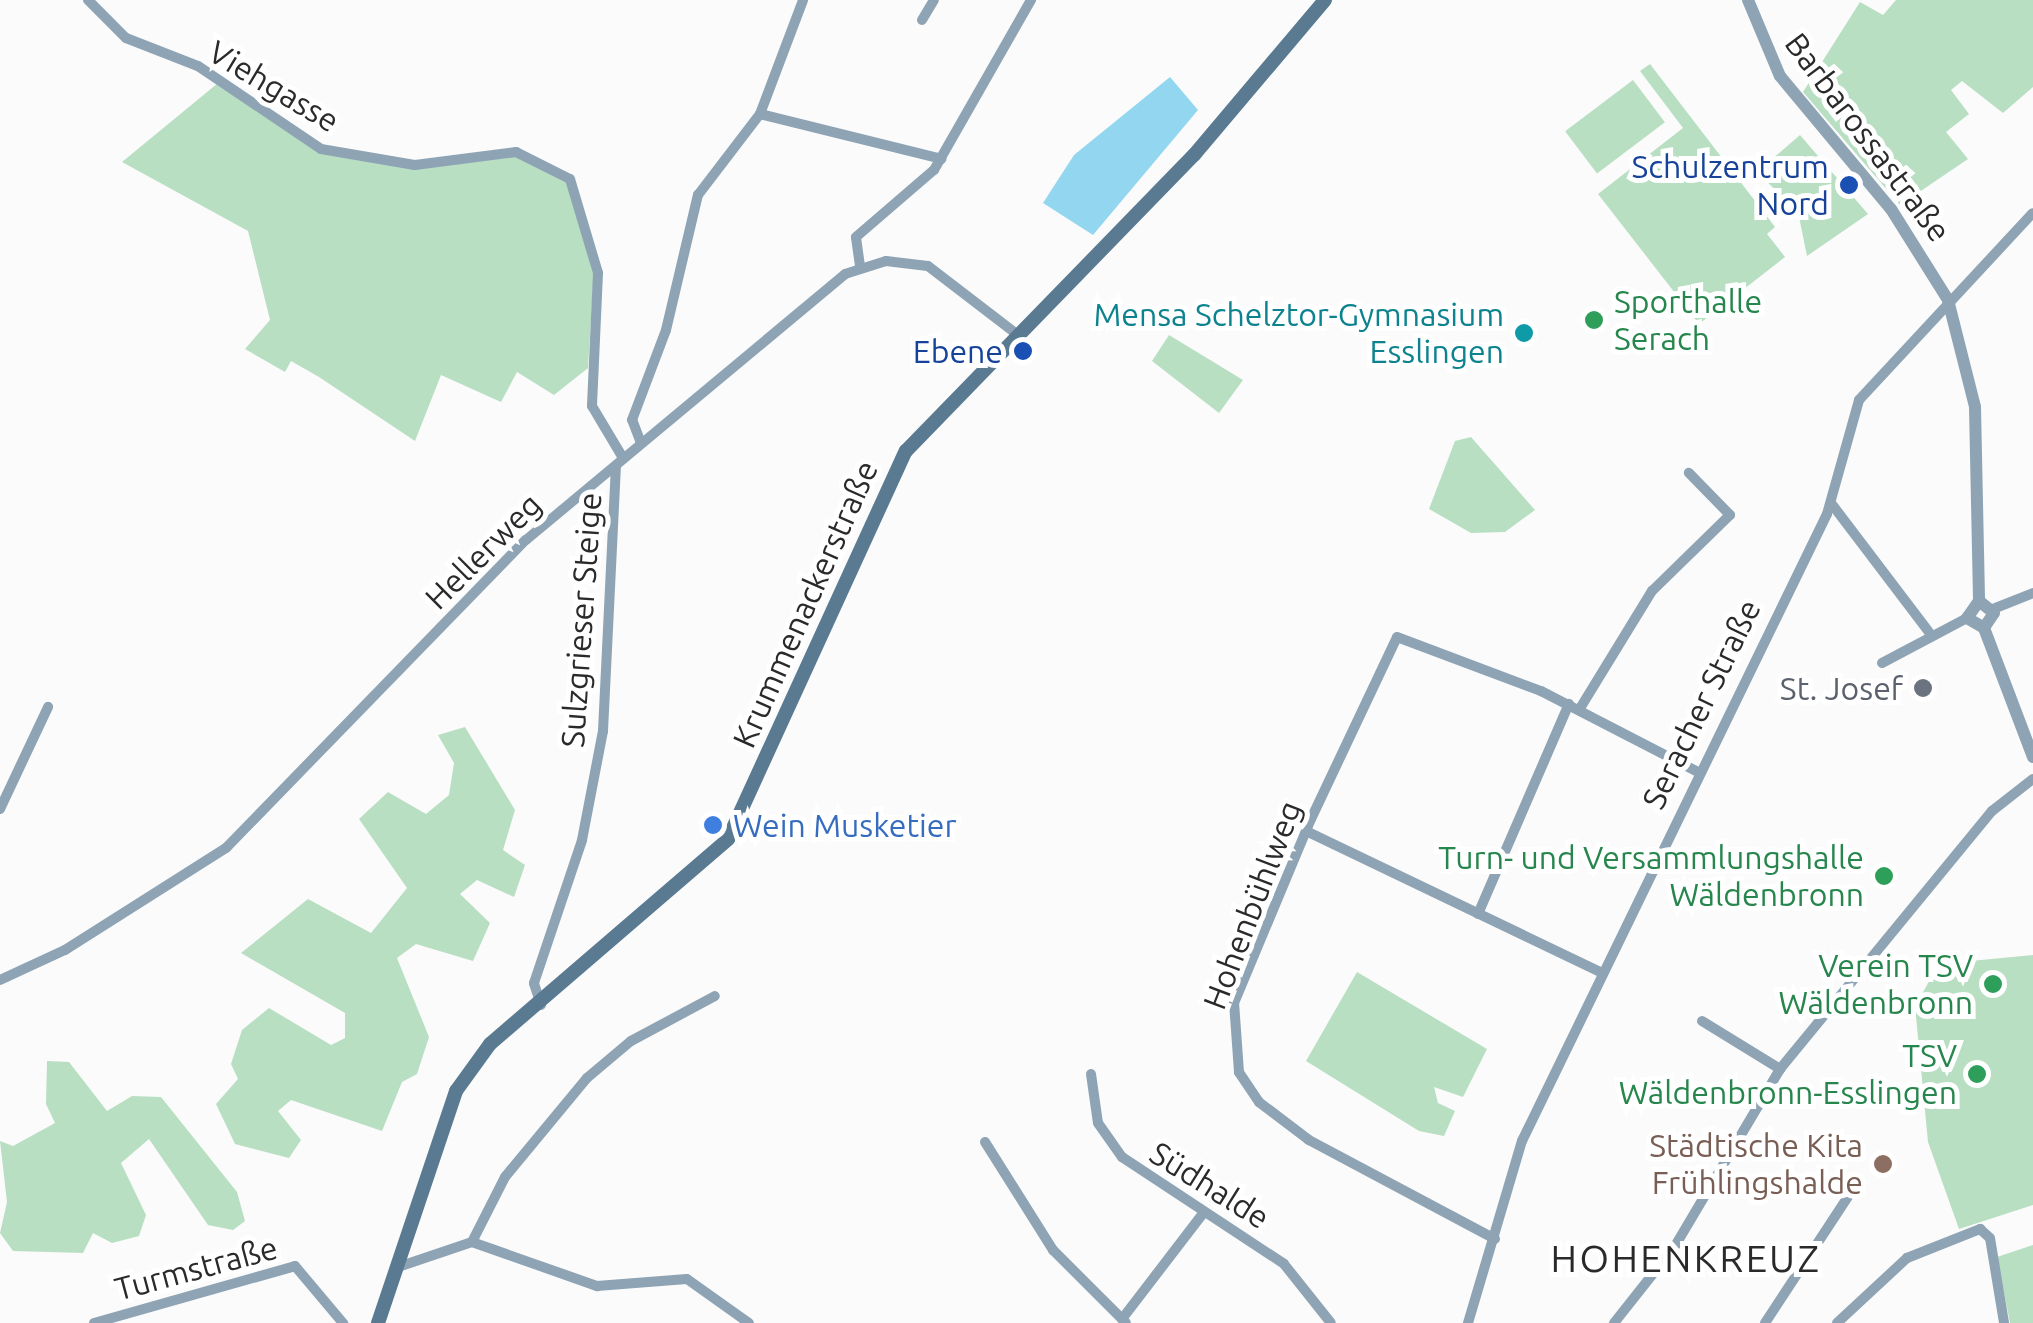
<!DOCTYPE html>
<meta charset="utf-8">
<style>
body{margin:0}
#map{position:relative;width:2033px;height:1323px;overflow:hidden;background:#fbfbfc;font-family:Ubuntu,sans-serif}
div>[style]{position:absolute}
.green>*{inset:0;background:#b8dfc1;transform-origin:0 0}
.water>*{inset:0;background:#93d6ef}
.minor>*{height:10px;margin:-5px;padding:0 5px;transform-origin:5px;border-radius:5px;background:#8ea4b4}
.tertiary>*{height:12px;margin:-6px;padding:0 6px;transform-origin:6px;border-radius:6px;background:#8ea4b4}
.secondary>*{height:14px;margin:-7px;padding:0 7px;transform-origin:7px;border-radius:7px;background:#5a7a91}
.dots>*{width:28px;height:28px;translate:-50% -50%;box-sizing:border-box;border:5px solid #fff;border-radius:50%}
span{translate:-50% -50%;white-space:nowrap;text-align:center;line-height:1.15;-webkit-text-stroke:10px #fff;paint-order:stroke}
.street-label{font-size:32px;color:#2a2a2a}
.transit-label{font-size:32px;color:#164399}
.right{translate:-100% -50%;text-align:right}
.leisure-label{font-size:32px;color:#27864d}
.left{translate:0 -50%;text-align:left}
.culture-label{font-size:32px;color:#0d838f}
.worship-label{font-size:32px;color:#5b616d}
.shop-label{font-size:32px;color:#366cbe}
.education-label{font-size:32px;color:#785e54}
.quarter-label{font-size:38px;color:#2a2a2a;letter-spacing:2.5px}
</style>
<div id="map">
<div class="green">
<i style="clip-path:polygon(1896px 0,2033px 0,2033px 87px,2003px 113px,1962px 81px,1951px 90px,1969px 114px,1946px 132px,1968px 159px,1900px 205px,1803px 92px,1860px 2px,1883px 15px)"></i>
<i style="clip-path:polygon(1650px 64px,1775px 227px,1767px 234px,1785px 257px,1699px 324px,1598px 194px,1683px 128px,1640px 71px)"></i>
<i style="left:1633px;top:80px;width:53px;height:85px;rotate:53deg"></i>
<i style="clip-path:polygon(218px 83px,326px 153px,419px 169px,518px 156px,570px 184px,594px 269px,588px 368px,554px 395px,517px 372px,501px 402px,441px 375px,415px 441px,319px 377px,291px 361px,285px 372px,245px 349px,270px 320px,248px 231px,122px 162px)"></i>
<i style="clip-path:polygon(1800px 135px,1868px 214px,1807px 256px,1798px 212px,1757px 172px)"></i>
<i style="clip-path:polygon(1169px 335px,1243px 380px,1219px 413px,1152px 361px)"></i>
<i style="clip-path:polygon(1471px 437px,1535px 510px,1505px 532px,1471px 533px,1429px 509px,1455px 441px)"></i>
<i style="clip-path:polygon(465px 727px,515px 810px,503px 850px,525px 865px,514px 897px,477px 880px,460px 894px,490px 923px,473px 961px,416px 944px,397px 958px,429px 1037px,417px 1074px,402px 1082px,382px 1131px,291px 1100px,278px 1111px,301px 1140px,289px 1158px,235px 1144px,216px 1104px,238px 1079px,231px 1064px,242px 1030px,269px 1008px,331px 1045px,345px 1038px,345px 1013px,241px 953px,308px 899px,371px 933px,407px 888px,359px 819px,388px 792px,426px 814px,449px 795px,454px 763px,438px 735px)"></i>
<i style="clip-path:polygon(2033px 955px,2033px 1205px,1959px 1229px,1928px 1142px,1915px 1006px,1939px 964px)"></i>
<i style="clip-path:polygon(1357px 972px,1487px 1049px,1463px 1097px,1434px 1087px,1438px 1103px,1455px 1111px,1444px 1136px,1419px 1131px,1306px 1061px)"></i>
<i style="clip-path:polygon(47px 1061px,69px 1062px,107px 1111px,132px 1096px,161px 1097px,237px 1192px,245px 1221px,233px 1230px,208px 1225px,149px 1139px,121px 1163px,146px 1215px,139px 1236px,112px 1243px,93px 1233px,83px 1253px,13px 1251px,0 1233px,7px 1202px,0 1141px,13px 1146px,55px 1123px,46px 1104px)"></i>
<i style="clip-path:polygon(2033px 1245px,2033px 1323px,2010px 1323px,1997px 1257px)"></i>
</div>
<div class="water">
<i style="clip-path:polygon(1170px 77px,1198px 110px,1093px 235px,1043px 203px,1074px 155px)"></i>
</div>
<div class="minor">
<i style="left:88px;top:0;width:54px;rotate:45deg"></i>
<i style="left:126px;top:38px;width:77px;rotate:21.3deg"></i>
<i style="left:198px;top:66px;width:148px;rotate:34deg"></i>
<i style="left:321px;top:149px;width:95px;rotate:9.7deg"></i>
<i style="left:415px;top:165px;width:102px;rotate:-7.3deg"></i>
<i style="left:516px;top:152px;width:60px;rotate:26.6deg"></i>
<i style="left:570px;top:179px;width:98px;rotate:73.4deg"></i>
<i style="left:598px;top:273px;width:133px;rotate:92.6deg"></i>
<i style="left:592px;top:406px;width:61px;rotate:59.2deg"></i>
<i style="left:922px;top:20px;width:23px;rotate:-59deg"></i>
<i style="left:760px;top:114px;width:187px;rotate:13.9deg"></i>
<i style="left:860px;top:266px;width:29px;rotate:-98deg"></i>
<i style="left:856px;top:237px;width:103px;rotate:-40.7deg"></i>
<i style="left:934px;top:170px;width:196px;rotate:-60.3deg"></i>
<i style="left:641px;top:443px;width:25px;rotate:-111deg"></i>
<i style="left:632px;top:420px;width:96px;rotate:-69.3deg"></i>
<i style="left:666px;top:330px;width:139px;rotate:-76.7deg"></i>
<i style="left:698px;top:195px;width:102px;rotate:-52.6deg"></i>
<i style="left:760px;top:114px;width:122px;rotate:-69.3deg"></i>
<i style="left:1831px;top:503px;width:167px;rotate:52.8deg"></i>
<i style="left:1993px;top:609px;width:43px;rotate:-21.8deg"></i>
<i style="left:1882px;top:663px;width:96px;rotate:-27.9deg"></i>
<i style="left:1579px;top:710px;width:140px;rotate:-58.5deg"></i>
<i style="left:1652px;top:591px;width:109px;rotate:-44.3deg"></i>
<i style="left:1730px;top:515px;width:59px;rotate:-134.3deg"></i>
<i style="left:0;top:809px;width:113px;rotate:-64.8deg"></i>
<i style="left:1306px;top:831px;width:328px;rotate:25.6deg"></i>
<i style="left:1478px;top:914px;width:229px;rotate:-66.6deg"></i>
<i style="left:0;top:980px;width:72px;rotate:-24.8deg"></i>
<i style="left:65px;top:950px;width:191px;rotate:-32.4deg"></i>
<i style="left:226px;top:848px;width:430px;rotate:-45.8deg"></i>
<i style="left:526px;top:540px;width:415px;rotate:-39.8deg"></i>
<i style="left:845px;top:274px;width:43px;rotate:-17.6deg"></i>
<i style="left:886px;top:261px;width:42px;rotate:6.8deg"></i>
<i style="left:928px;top:266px;width:113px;rotate:37.5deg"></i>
<i style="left:541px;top:1005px;width:23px;rotate:-108deg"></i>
<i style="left:534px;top:983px;width:151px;rotate:-71.4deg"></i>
<i style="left:582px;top:840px;width:111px;rotate:-79.1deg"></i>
<i style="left:603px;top:731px;width:265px;rotate:-87.2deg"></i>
<i style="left:1702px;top:1021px;width:92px;rotate:31.6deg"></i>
<i style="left:1091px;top:1074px;width:49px;rotate:81.9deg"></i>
<i style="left:1098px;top:1123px;width:42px;rotate:54.8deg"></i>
<i style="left:1122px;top:1157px;width:194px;rotate:33.4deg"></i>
<i style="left:1284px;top:1264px;width:75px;rotate:51.5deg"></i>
<i style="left:985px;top:1142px;width:128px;rotate:57.8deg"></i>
<i style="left:1053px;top:1250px;width:103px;rotate:45deg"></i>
<i style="left:1495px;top:1239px;width:211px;rotate:-152deg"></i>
<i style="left:1309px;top:1140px;width:63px;rotate:-142.8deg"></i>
<i style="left:1259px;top:1102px;width:36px;rotate:-124deg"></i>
<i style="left:1239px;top:1072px;width:69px;rotate:-94.1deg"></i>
<i style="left:1234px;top:1003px;width:199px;rotate:-67.3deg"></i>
<i style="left:1311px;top:819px;width:201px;rotate:-64.7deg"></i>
<i style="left:1397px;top:637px;width:154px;rotate:20.6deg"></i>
<i style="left:1541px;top:691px;width:174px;rotate:27.3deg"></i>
<i style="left:472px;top:1242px;width:73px;rotate:-63.1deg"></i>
<i style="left:505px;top:1177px;width:129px;rotate:-50.4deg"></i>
<i style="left:587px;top:1078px;width:57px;rotate:-40.1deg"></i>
<i style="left:631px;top:1041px;width:95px;rotate:-28.2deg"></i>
<i style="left:401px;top:1266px;width:75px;rotate:-18.7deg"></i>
<i style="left:472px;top:1242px;width:133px;rotate:19.4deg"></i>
<i style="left:597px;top:1286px;width:90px;rotate:-4.4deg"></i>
<i style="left:687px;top:1279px;width:76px;rotate:35.4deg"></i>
<i style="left:1122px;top:1319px;width:135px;rotate:-52.5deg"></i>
<i style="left:94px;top:1323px;width:209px;rotate:-15.8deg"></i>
<i style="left:295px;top:1266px;width:75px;rotate:49.9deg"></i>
<i style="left:1468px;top:1323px;width:190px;rotate:-73.5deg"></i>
<i style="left:1522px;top:1141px;width:697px;rotate:-64.06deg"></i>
<i style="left:1827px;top:514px;width:118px;rotate:-74.3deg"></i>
<i style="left:1859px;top:400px;width:255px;rotate:-47.1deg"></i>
<i style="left:1614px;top:1323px;width:98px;rotate:-51.6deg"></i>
<i style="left:1675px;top:1246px;width:206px;rotate:-59.3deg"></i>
<i style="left:1780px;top:1069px;width:334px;rotate:-50.6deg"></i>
<i style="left:1992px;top:811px;width:52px;rotate:-38deg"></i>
<i style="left:1765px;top:1323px;width:157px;rotate:-56.7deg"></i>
<i style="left:1837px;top:1323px;width:96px;rotate:-42.9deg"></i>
<i style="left:1907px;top:1258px;width:79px;rotate:-21.7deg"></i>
<i style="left:1980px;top:1229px;width:13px;rotate:42deg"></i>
<i style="left:1990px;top:1238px;width:86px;rotate:80.6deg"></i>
</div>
<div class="tertiary">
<i style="left:1748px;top:0;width:82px;rotate:67.2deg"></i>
<i style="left:1780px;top:76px;width:173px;rotate:50.2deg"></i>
<i style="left:1891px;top:209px;width:107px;rotate:57.9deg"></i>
<i style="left:1948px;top:300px;width:110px;rotate:75.8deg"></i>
<i style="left:1975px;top:407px;width:194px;rotate:88.8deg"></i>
<i style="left:1979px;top:601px;width:21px;rotate:125deg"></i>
<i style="left:1967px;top:618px;width:20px;rotate:30deg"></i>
<i style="left:1979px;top:601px;width:19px;rotate:39deg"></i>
<i style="left:1994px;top:613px;width:18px;rotate:124deg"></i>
<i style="left:1984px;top:628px;width:138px;rotate:69.2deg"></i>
</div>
<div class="secondary">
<i style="left:378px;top:1323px;width:245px;rotate:-71.4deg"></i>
<i style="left:456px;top:1091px;width:58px;rotate:-54.1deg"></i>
<i style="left:490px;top:1044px;width:314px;rotate:-40.7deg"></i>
<i style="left:728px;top:839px;width:427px;rotate:-65.4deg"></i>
<i style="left:906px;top:451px;width:413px;rotate:-45.8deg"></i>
<i style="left:1194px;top:155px;width:203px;rotate:-49.8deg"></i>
</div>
<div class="dots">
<i style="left:1849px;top:185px;background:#1a4fb4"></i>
<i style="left:1594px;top:320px;background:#2e9e5b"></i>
<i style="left:1524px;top:333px;background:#0f9aa8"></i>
<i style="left:1023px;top:351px;background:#1a4fb4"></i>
<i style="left:1923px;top:688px;background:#6b7280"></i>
<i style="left:713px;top:825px;background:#3f7fe0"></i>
<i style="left:1884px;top:876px;background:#2e9e5b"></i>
<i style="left:1993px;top:984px;background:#2e9e5b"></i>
<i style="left:1977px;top:1074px;background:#2e9e5b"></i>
<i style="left:1883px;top:1164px;background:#8d6e63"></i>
</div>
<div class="street-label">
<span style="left:274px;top:86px;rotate:31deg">Viehgasse</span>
<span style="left:1868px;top:137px;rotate:53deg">Barbarossastraße</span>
<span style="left:483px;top:551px;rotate:-45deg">Hellerweg</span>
<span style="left:805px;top:604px;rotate:-66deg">Krummenackerstraße</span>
<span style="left:581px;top:620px;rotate:-86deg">Sulzgrieser Steige</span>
<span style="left:1701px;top:704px;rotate:-64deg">Seracher Straße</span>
<span style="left:1252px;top:905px;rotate:-69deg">Hohenbühlweg</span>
<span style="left:1210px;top:1185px;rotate:32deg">Südhalde</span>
<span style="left:196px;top:1268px;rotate:-15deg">Turmstraße</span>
</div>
<div class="transit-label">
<span class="right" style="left:1829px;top:185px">Schulzentrum<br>Nord</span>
<span class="right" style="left:1003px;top:351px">Ebene</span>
</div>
<div class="leisure-label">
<span class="left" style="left:1614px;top:320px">Sporthalle<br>Serach</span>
<span class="right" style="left:1864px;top:876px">Turn- und Versammlungshalle<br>Wäldenbronn</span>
<span class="right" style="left:1973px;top:984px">Verein TSV<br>Wäldenbronn</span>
<span class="right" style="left:1957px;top:1074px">TSV<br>Wäldenbronn-Esslingen</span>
</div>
<div class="culture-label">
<span class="right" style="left:1504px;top:333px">Mensa Schelztor-Gymnasium<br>Esslingen</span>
</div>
<div class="worship-label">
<span class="right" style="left:1903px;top:688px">St. Josef</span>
</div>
<div class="shop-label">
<span class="left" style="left:733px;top:825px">Wein Musketier</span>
</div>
<div class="education-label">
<span class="right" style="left:1863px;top:1164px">Städtische Kita<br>Frühlingshalde</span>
</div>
<div class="quarter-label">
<span style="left:1686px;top:1259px">HOHENKREUZ</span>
</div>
</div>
